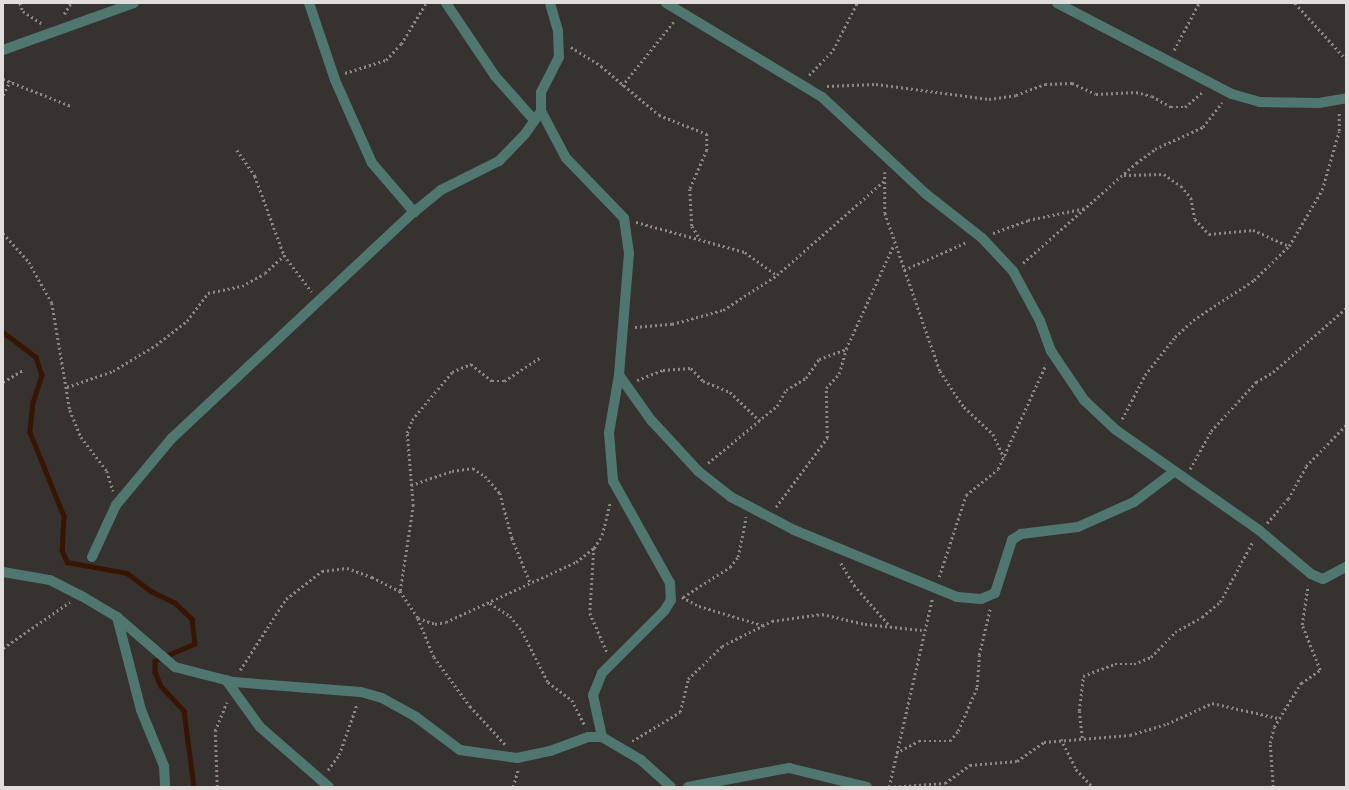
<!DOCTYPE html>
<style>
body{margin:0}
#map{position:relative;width:1349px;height:790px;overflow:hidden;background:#363230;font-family:Signika,sans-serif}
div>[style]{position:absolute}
.stream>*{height:4.5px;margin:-2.25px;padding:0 2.25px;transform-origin:2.25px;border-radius:2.25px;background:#371503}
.path>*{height:2.5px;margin-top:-1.25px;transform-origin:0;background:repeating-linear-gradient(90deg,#8b8886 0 2px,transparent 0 5px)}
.minor>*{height:10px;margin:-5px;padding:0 5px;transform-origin:5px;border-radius:5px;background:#4f776f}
span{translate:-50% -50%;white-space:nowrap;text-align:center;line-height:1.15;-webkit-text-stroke:3px #2c2826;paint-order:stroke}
.frame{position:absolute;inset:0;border:4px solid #e0dddc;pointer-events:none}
</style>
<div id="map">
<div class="stream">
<i style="left:3px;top:332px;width:41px;rotate:37.1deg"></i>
<i style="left:36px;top:357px;width:19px;rotate:72deg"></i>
<i style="left:42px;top:375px;width:28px;rotate:108deg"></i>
<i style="left:33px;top:402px;width:30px;rotate:96deg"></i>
<i style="left:30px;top:432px;width:91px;rotate:68deg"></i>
<i style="left:64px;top:516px;width:34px;rotate:93deg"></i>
<i style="left:62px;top:550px;width:13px;rotate:67deg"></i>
<i style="left:67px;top:562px;width:61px;rotate:10.4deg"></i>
<i style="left:127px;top:573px;width:30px;rotate:37deg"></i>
<i style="left:151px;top:591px;width:25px;rotate:26deg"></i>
<i style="left:174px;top:602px;width:25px;rotate:43deg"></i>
<i style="left:192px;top:619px;width:25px;rotate:83deg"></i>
<i style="left:195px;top:644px;width:43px;rotate:157deg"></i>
<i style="left:155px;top:661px;width:11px;rotate:90deg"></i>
<i style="left:155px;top:672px;width:15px;rotate:67deg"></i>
<i style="left:161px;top:686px;width:34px;rotate:47deg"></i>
<i style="left:184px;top:711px;width:77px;rotate:82.5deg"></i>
</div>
<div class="path">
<i style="left:20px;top:3px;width:9px;rotate:69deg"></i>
<i style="left:23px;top:11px;width:23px;rotate:34deg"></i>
<i style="left:1295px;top:3px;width:76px;rotate:47.7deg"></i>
<i style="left:64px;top:14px;width:13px;rotate:-58deg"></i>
<i style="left:571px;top:47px;width:36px;rotate:32deg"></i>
<i style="left:601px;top:66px;width:76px;rotate:40.2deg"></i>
<i style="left:659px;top:115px;width:52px;rotate:21.6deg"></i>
<i style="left:707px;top:134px;width:16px;rotate:90deg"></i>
<i style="left:707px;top:150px;width:43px;rotate:113.6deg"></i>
<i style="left:690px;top:189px;width:37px;rotate:87deg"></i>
<i style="left:692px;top:226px;width:15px;rotate:58deg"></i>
<i style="left:1174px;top:50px;width:53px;rotate:-62deg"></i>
<i style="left:345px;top:73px;width:43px;rotate:-17.6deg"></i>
<i style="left:386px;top:60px;width:22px;rotate:-47deg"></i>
<i style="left:401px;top:44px;width:48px;rotate:-58.6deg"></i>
<i style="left:809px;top:75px;width:35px;rotate:-46deg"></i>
<i style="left:833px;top:50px;width:53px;rotate:-62.9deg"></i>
<i style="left:3px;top:79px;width:73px;rotate:21.7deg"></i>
<i style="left:622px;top:86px;width:83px;rotate:-51.3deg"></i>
<i style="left:827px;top:86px;width:49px;rotate:-2.3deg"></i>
<i style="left:876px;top:84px;width:114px;rotate:7.6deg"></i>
<i style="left:989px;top:99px;width:27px;rotate:-8deg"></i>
<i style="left:1016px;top:95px;width:31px;rotate:-21deg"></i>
<i style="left:1045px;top:84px;width:27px;rotate:-2deg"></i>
<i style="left:1072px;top:83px;width:26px;rotate:25deg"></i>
<i style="left:1096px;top:94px;width:40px;rotate:-2.9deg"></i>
<i style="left:1136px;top:92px;width:16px;rotate:14deg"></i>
<i style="left:1152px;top:96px;width:22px;rotate:30deg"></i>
<i style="left:1171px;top:107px;width:14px"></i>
<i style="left:1185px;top:107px;width:23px;rotate:-41deg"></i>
<i style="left:3px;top:95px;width:16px;rotate:-63deg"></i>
<i style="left:237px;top:150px;width:32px;rotate:55deg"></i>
<i style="left:255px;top:176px;width:84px;rotate:69.8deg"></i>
<i style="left:284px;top:255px;width:46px;rotate:52.9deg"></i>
<i style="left:885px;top:172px;width:41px;rotate:90deg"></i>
<i style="left:885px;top:213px;width:167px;rotate:70.8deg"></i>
<i style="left:940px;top:371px;width:43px;rotate:56.3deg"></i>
<i style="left:964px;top:407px;width:40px;rotate:43deg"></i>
<i style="left:993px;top:434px;width:26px;rotate:65deg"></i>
<i style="left:1124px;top:175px;width:40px;rotate:-1.4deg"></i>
<i style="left:1164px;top:174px;width:21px;rotate:35deg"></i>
<i style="left:1181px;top:186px;width:16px;rotate:50deg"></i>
<i style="left:1191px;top:198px;width:21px;rotate:79deg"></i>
<i style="left:1195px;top:219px;width:21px;rotate:47deg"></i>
<i style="left:1209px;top:234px;width:44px;rotate:-5.2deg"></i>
<i style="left:1253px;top:230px;width:39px;rotate:24deg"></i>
<i style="left:636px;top:222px;width:113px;rotate:15.4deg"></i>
<i style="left:745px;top:252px;width:39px;rotate:36deg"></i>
<i style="left:3px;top:233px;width:39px;rotate:48deg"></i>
<i style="left:29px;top:262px;width:47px;rotate:60.7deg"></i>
<i style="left:52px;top:303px;width:109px;rotate:80.5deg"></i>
<i style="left:70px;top:410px;width:29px;rotate:68deg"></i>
<i style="left:81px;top:437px;width:43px;rotate:52.6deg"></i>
<i style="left:107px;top:471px;width:21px;rotate:73deg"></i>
<i style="left:993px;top:233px;width:37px;rotate:-20deg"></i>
<i style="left:1028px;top:220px;width:59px;rotate:-11.7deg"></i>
<i style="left:1023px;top:263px;width:151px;rotate:-41.5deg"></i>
<i style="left:1136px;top:163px;width:24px;rotate:-36deg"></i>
<i style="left:1155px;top:149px;width:53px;rotate:-24.6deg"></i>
<i style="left:1203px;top:127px;width:31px;rotate:-52deg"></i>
<i style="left:904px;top:270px;width:69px;rotate:-24deg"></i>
<i style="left:635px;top:327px;width:37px;rotate:-5deg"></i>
<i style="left:672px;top:324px;width:53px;rotate:-15.4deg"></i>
<i style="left:723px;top:310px;width:64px;rotate:-32.9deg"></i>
<i style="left:777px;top:275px;width:142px;rotate:-41.3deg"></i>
<i style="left:637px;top:380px;width:28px;rotate:-21deg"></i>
<i style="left:663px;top:370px;width:28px;rotate:-4deg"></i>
<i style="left:691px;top:368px;width:18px;rotate:47deg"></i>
<i style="left:703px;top:381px;width:29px;rotate:22deg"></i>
<i style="left:730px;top:392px;width:42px;rotate:44deg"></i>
<i style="left:3px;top:382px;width:23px;rotate:-31deg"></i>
<i style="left:67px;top:387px;width:49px;rotate:-19.2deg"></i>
<i style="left:113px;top:371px;width:50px;rotate:-31.2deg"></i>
<i style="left:156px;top:345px;width:39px;rotate:-38deg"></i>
<i style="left:187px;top:321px;width:35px;rotate:-53deg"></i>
<i style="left:208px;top:293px;width:35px;rotate:-12deg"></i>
<i style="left:242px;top:286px;width:26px;rotate:-29deg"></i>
<i style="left:265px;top:273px;width:26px;rotate:-43deg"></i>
<i style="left:1122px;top:419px;width:50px;rotate:-62.4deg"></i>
<i style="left:1145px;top:375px;width:48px;rotate:-51.7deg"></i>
<i style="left:1175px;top:337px;width:25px;rotate:-43deg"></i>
<i style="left:1193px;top:320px;width:73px;rotate:-33.3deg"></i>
<i style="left:1254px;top:280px;width:49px;rotate:-44.2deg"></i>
<i style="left:1289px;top:246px;width:65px;rotate:-59.5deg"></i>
<i style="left:1322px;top:190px;width:61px;rotate:-73.9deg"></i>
<i style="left:1339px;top:131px;width:20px;rotate:-90deg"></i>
<i style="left:708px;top:463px;width:89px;rotate:-39.6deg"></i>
<i style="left:777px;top:406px;width:18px;rotate:-61deg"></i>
<i style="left:786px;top:390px;width:23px;rotate:-31deg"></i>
<i style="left:806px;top:378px;width:23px;rotate:-56deg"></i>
<i style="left:819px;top:359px;width:29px;rotate:-20deg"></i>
<i style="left:1190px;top:469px;width:43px;rotate:-61.1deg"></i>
<i style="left:1211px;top:431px;width:67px;rotate:-47.4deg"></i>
<i style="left:1256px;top:382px;width:20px;rotate:-30deg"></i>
<i style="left:1273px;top:372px;width:97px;rotate:-41.2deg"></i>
<i style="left:411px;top:485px;width:43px;rotate:-18.9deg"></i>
<i style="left:452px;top:471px;width:21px;rotate:-8deg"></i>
<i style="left:473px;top:468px;width:14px;rotate:34deg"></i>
<i style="left:485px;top:476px;width:23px;rotate:49deg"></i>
<i style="left:500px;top:493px;width:47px;rotate:75.1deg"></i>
<i style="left:512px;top:538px;width:50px;rotate:67.6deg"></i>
<i style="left:776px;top:507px;width:86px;rotate:-53.5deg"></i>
<i style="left:827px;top:438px;width:50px;rotate:-91.1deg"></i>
<i style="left:826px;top:388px;width:19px;rotate:-47deg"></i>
<i style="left:839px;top:374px;width:26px;rotate:-74deg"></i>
<i style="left:846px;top:349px;width:115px;rotate:-65.4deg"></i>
<i style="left:1267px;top:523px;width:32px;rotate:-49deg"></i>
<i style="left:1288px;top:499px;width:38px;rotate:-61deg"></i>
<i style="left:1306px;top:466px;width:57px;rotate:-45.7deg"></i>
<i style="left:594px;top:548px;width:65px;rotate:93.5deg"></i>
<i style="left:590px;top:613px;width:43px;rotate:66.4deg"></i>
<i style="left:841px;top:563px;width:26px;rotate:59deg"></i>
<i style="left:854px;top:585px;width:55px;rotate:48.7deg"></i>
<i style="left:939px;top:577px;width:86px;rotate:-71.8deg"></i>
<i style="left:966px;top:495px;width:41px;rotate:-39.1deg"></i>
<i style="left:998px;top:469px;width:115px;rotate:-65.4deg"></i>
<i style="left:400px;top:591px;width:86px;rotate:-81.3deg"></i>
<i style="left:413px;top:506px;width:73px;rotate:-94.7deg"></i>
<i style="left:407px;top:433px;width:14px;rotate:-69deg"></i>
<i style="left:412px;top:420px;width:62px;rotate:-50.2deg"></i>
<i style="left:452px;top:372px;width:21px;rotate:-23deg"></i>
<i style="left:471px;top:364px;width:27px;rotate:39deg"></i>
<i style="left:492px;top:381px;width:12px"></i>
<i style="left:504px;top:381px;width:44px;rotate:-33deg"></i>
<i style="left:682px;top:597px;width:19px;rotate:28deg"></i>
<i style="left:699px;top:606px;width:66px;rotate:16.8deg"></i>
<i style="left:683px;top:597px;width:56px;rotate:-32.6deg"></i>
<i style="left:730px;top:567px;width:13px;rotate:-51deg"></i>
<i style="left:738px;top:557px;width:41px;rotate:-78.7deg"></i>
<i style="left:490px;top:603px;width:24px;rotate:33deg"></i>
<i style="left:510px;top:616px;width:19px;rotate:51deg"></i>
<i style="left:522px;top:631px;width:57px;rotate:63deg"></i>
<i style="left:548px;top:682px;width:30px;rotate:37deg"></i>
<i style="left:572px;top:700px;width:28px;rotate:63deg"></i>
<i style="left:418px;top:618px;width:42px;rotate:67.7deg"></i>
<i style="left:434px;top:657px;width:61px;rotate:53.7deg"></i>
<i style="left:470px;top:706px;width:52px;rotate:47.4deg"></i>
<i style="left:3px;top:648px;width:81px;rotate:-34.5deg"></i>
<i style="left:240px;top:670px;width:85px;rotate:-57.1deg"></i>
<i style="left:286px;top:599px;width:46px;rotate:-37.9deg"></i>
<i style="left:322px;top:571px;width:25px;rotate:-7deg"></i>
<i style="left:347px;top:568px;width:27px;rotate:20deg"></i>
<i style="left:372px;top:577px;width:31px;rotate:27deg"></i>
<i style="left:400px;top:591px;width:32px;rotate:56deg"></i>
<i style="left:418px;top:618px;width:18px;rotate:19deg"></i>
<i style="left:435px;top:624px;width:11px;rotate:-10deg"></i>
<i style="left:446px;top:622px;width:143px;rotate:-24.8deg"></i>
<i style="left:576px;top:562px;width:23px;rotate:-38deg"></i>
<i style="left:594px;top:548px;width:15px;rotate:-58deg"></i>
<i style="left:602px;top:535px;width:34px;rotate:-76deg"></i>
<i style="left:1082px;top:738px;width:27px;rotate:-96deg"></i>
<i style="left:1079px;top:711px;width:35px;rotate:-83deg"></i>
<i style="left:1083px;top:676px;width:34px;rotate:-21deg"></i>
<i style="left:1115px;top:664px;width:19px"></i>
<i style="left:1134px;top:664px;width:18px;rotate:-22deg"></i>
<i style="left:1151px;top:657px;width:35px;rotate:-46deg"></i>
<i style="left:1175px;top:632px;width:31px;rotate:-29deg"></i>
<i style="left:1202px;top:617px;width:23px;rotate:-40deg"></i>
<i style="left:1220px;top:602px;width:69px;rotate:-61.6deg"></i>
<i style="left:1061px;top:739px;width:34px;rotate:63deg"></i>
<i style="left:1076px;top:769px;width:25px;rotate:47deg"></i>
<i style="left:632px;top:741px;width:56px;rotate:-31.1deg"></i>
<i style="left:680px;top:712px;width:34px;rotate:-76deg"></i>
<i style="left:688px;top:679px;width:47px;rotate:-44.1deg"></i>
<i style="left:722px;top:646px;width:56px;rotate:-26.6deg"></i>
<i style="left:772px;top:621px;width:50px;rotate:-8deg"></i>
<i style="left:822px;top:614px;width:44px;rotate:13.1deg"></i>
<i style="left:865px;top:624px;width:57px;rotate:6deg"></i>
<i style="left:896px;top:753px;width:26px;rotate:-28deg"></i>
<i style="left:919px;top:741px;width:31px"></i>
<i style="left:950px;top:741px;width:13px;rotate:-51deg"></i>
<i style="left:958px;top:731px;width:48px;rotate:-66.6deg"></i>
<i style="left:977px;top:687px;width:32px;rotate:-86deg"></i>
<i style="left:979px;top:655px;width:47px;rotate:-76.6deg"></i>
<i style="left:328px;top:770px;width:19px;rotate:-54deg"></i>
<i style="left:339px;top:755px;width:54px;rotate:-70.6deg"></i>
<i style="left:217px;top:787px;width:56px;rotate:-92deg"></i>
<i style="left:215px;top:731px;width:31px;rotate:-68deg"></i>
<i style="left:513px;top:787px;width:18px;rotate:-74deg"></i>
<i style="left:889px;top:787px;width:193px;rotate:-77.1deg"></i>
<i style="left:889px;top:787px;width:56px;rotate:-4.1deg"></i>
<i style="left:945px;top:783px;width:31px;rotate:-36deg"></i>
<i style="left:970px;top:765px;width:47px;rotate:-4.9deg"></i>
<i style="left:1017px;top:761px;width:33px;rotate:-35deg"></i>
<i style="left:1044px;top:742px;width:86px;rotate:-4.7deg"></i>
<i style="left:1130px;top:735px;width:39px;rotate:-17deg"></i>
<i style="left:1167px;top:724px;width:50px;rotate:-25deg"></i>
<i style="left:1212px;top:703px;width:68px;rotate:12.8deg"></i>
<i style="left:1273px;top:787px;width:44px;rotate:-93.9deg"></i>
<i style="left:1270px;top:743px;width:16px;rotate:-76deg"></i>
<i style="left:1274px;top:727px;width:52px;rotate:-58.5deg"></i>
<i style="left:1301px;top:683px;width:23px;rotate:-34deg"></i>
<i style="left:1320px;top:670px;width:48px;rotate:-111.8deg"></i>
<i style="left:1302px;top:625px;width:40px;rotate:-81.5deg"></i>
</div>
<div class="minor">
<i style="left:309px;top:3px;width:81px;rotate:71.3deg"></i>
<i style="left:335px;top:80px;width:91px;rotate:66deg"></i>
<i style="left:372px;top:163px;width:65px;rotate:49.4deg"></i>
<i style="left:446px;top:3px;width:88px;rotate:56.1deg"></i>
<i style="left:495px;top:76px;width:59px;rotate:48.4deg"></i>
<i style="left:550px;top:3px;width:29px;rotate:74deg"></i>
<i style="left:558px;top:31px;width:26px;rotate:88deg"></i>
<i style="left:559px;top:57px;width:39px;rotate:117deg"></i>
<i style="left:541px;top:92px;width:19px;rotate:90deg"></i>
<i style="left:541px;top:111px;width:53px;rotate:62deg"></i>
<i style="left:566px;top:158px;width:83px;rotate:46deg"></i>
<i style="left:624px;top:218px;width:35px;rotate:82deg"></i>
<i style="left:629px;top:253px;width:122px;rotate:94.7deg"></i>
<i style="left:619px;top:375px;width:59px;rotate:99.8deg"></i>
<i style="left:609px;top:433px;width:48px;rotate:85.2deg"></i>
<i style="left:613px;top:481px;width:117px;rotate:60.8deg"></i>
<i style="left:670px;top:583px;width:17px;rotate:87deg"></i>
<i style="left:671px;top:600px;width:13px;rotate:122deg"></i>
<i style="left:664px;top:611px;width:88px;rotate:135deg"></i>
<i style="left:602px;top:673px;width:24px;rotate:112deg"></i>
<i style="left:593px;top:695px;width:43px;rotate:77.9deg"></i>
<i style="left:602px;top:737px;width:45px;rotate:30.5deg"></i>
<i style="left:641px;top:760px;width:40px;rotate:42deg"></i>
<i style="left:666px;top:3px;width:182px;rotate:31.1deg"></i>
<i style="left:822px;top:97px;width:142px;rotate:43deg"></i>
<i style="left:926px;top:194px;width:71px;rotate:38.2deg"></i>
<i style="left:982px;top:238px;width:45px;rotate:46.8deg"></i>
<i style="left:1013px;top:271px;width:57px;rotate:61.6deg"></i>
<i style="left:1040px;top:321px;width:32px;rotate:70deg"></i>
<i style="left:1051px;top:351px;width:59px;rotate:56deg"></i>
<i style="left:1084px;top:400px;width:44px;rotate:43.2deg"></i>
<i style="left:1116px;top:430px;width:176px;rotate:35deg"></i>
<i style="left:1260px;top:531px;width:67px;rotate:40.1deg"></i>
<i style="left:1311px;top:574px;width:13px;rotate:23deg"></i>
<i style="left:1323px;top:579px;width:26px;rotate:-28deg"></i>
<i style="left:1057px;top:3px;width:197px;rotate:27.5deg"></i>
<i style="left:1232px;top:94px;width:29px;rotate:16deg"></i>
<i style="left:1260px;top:102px;width:59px;rotate:1deg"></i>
<i style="left:1319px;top:103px;width:27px;rotate:-10deg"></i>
<i style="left:3px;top:50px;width:139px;rotate:-19.7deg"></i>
<i style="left:619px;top:375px;width:55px;rotate:54.6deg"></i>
<i style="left:651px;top:420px;width:69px;rotate:47.3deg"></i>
<i style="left:698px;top:471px;width:42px;rotate:38.2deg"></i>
<i style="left:731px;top:497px;width:71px;rotate:27.6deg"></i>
<i style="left:794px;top:530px;width:176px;rotate:22.3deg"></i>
<i style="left:957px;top:597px;width:24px;rotate:5deg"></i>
<i style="left:981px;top:599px;width:15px;rotate:-23deg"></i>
<i style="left:995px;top:593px;width:56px;rotate:-72.2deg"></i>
<i style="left:1012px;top:540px;width:11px;rotate:-34deg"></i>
<i style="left:1021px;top:534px;width:57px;rotate:-7deg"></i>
<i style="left:1078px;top:527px;width:61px;rotate:-24.1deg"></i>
<i style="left:1134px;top:502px;width:51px;rotate:-37.1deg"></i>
<i style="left:92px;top:557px;width:57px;rotate:-65.2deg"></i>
<i style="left:116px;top:505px;width:86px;rotate:-50.2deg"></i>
<i style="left:171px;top:439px;width:333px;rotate:-43.1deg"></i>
<i style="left:414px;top:212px;width:35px;rotate:-39deg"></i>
<i style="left:441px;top:190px;width:65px;rotate:-26.6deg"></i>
<i style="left:499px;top:161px;width:37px;rotate:-46deg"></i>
<i style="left:525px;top:134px;width:28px;rotate:-55deg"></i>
<i style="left:3px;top:572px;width:48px;rotate:9.7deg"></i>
<i style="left:50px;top:580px;width:34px;rotate:27deg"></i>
<i style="left:80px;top:595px;width:43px;rotate:30.7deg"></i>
<i style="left:117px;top:617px;width:77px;rotate:40.8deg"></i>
<i style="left:175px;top:667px;width:60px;rotate:14.5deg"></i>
<i style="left:233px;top:682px;width:128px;rotate:4.5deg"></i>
<i style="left:361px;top:692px;width:22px;rotate:16deg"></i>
<i style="left:382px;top:698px;width:39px;rotate:29deg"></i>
<i style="left:416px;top:717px;width:55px;rotate:36.9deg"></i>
<i style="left:460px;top:750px;width:58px;rotate:8deg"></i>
<i style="left:517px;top:758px;width:34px;rotate:-12deg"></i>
<i style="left:550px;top:751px;width:40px;rotate:-20.2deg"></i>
<i style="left:588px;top:737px;width:14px"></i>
<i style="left:117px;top:617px;width:96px;rotate:75.5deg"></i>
<i style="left:141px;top:710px;width:61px;rotate:67.7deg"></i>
<i style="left:164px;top:766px;width:21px;rotate:87deg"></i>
<i style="left:226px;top:680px;width:58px;rotate:54.1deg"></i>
<i style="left:260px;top:727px;width:91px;rotate:41deg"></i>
<i style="left:688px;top:787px;width:103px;rotate:-10.7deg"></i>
<i style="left:789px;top:768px;width:80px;rotate:13.7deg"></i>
</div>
<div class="frame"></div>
</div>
